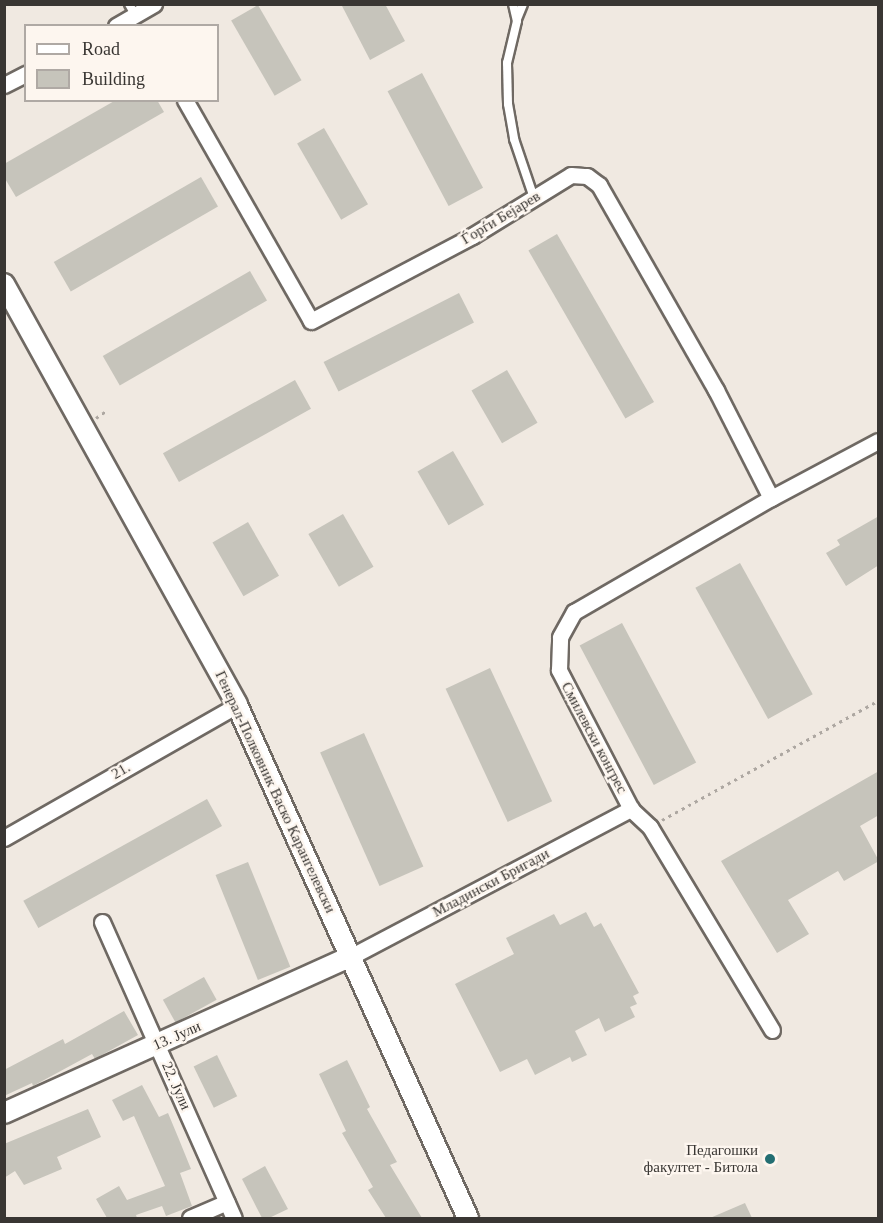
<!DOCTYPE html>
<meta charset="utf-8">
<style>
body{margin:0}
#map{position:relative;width:883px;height:1223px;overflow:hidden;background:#f0e9e1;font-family:Georgia,serif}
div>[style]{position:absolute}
.building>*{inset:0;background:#c6c4bb;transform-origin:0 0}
.path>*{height:3px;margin-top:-1.5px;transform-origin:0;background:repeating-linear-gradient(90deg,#ada7a1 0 3px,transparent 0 7.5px)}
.roads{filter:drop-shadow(2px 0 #6f6963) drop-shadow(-2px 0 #6f6963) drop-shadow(0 2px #6f6963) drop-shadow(0 -2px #6f6963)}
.service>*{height:8px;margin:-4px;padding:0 4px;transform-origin:4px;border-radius:4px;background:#fff}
.minor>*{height:15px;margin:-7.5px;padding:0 7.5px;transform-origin:7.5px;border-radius:7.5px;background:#fff}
.tertiary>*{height:20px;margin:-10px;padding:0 10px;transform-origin:10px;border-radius:10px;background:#fff}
.dots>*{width:16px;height:16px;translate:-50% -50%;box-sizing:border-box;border:3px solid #fdf6ef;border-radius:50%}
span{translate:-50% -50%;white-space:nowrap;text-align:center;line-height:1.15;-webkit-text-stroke:4.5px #fdf6ef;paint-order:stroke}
.street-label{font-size:15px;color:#393633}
.poi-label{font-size:15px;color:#393633}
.right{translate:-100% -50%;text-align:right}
.frame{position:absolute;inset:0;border:6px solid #393633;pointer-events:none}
.legend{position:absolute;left:24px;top:24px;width:195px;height:78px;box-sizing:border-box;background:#fdf6ef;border:2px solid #afa9a4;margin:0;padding:8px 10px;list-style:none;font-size:18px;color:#393633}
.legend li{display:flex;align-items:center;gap:12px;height:30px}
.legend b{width:30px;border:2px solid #afa9a4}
</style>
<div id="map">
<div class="building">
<i style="clip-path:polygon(341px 4px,385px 4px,405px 41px,370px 60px)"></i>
<i style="left:258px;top:5px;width:87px;height:31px;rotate:60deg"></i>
<i style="left:422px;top:73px;width:130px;height:39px;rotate:62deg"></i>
<i style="clip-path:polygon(116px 100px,157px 100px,164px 112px,16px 197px,4px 177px,4px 164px)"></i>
<i style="left:324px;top:128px;width:88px;height:31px;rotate:60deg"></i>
<i style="left:201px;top:177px;width:34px;height:170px;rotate:60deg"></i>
<i style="left:557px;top:234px;width:194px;height:33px;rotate:60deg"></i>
<i style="left:250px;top:271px;width:34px;height:170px;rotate:60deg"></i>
<i style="left:459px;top:293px;width:33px;height:152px;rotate:63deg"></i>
<i style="left:507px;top:370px;width:61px;height:41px;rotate:60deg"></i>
<i style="left:295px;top:380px;width:33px;height:151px;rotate:61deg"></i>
<i style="left:453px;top:451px;width:62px;height:41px;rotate:60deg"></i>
<i style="left:343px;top:514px;width:61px;height:40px;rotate:60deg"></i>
<i style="clip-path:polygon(879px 516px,879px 565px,846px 586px,826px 553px,840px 545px,837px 540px)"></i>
<i style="left:248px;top:522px;width:62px;height:41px;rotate:60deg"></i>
<i style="left:740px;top:563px;width:150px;height:51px;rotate:61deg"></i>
<i style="left:622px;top:623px;width:158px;height:48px;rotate:62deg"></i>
<i style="left:490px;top:668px;width:147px;height:49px;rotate:65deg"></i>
<i style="left:364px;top:733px;width:146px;height:48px;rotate:66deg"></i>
<i style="clip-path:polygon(879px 771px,879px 815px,860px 826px,879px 861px,844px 881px,838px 871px,788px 900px,809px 934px,777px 953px,721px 861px)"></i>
<i style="left:207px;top:799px;width:31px;height:210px;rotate:61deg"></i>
<i style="left:248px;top:862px;width:113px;height:35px;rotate:68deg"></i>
<i style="clip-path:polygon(586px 912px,594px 927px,601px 923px,639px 993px,633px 996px,637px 1004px,630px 1007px,635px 1017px,605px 1032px,599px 1018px,575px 1031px,587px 1055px,572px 1062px,570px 1057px,535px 1075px,527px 1059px,500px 1072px,455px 984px,514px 954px,506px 938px,554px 914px,560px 925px)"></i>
<i style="left:204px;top:977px;width:26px;height:47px;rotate:61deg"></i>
<i style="clip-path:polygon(124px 1011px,138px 1035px,100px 1056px,95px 1059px,92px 1054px,33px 1086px,32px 1083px,4px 1096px,4px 1070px,63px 1039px,65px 1044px)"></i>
<i style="left:217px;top:1055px;width:46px;height:26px;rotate:64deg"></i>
<i style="clip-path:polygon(347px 1060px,370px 1107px,367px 1109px,397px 1162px,390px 1165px,422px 1218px,386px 1218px,368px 1190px,373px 1187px,342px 1133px,346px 1131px,319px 1074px)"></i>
<i style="clip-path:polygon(142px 1085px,159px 1117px,168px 1113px,178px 1137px,191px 1169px,180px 1173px,192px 1206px,166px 1216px,162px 1206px,136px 1215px,137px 1218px,107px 1218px,96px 1199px,119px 1186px,127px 1200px,165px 1186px,134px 1116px,123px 1121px,112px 1100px)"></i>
<i style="clip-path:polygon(88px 1109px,101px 1137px,57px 1157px,62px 1169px,24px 1185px,15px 1171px,4px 1178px,4px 1144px)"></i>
<i style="clip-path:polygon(265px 1166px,288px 1209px,269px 1218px,262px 1218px,242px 1179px)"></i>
<i style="clip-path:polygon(745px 1203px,752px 1218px,710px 1218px)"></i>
</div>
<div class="path">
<i style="left:96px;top:418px;width:12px;rotate:-35deg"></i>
<i style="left:662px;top:820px;width:247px;rotate:-28.9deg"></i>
</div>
<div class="roads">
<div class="service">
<i style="left:129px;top:4px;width:13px;rotate:61deg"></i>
<i style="left:513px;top:4px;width:17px;rotate:77deg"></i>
<i style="left:517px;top:21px;width:43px;rotate:103.4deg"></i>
<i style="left:507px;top:63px;width:41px;rotate:88.6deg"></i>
<i style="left:508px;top:104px;width:36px;rotate:80deg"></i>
<i style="left:514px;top:139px;width:62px;rotate:71.3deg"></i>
<i style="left:517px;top:19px;width:16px;rotate:-68deg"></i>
</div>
<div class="minor">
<i style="left:116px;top:26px;width:44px;rotate:-30.1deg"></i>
<i style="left:4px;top:85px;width:25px;rotate:-27deg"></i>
<i style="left:185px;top:100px;width:254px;rotate:60.3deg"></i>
<i style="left:311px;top:321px;width:182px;rotate:-27.8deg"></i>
<i style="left:472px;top:236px;width:116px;rotate:-31.6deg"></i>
<i style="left:571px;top:175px;width:16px;rotate:4deg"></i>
<i style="left:587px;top:176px;width:15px;rotate:37deg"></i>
<i style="left:599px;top:185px;width:236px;rotate:60.3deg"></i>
<i style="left:716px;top:390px;width:121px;rotate:63deg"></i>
<i style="left:4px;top:838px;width:268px;rotate:-29.7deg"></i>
<i style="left:102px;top:922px;width:324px;rotate:66deg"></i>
<i style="left:350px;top:957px;width:318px;rotate:-27.8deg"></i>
<i style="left:772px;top:1030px;width:237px;rotate:-121deg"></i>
<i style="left:650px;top:827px;width:26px;rotate:-137deg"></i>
<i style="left:631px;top:809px;width:157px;rotate:-117.4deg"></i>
<i style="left:559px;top:670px;width:33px;rotate:-88deg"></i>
<i style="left:560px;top:637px;width:29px;rotate:-61deg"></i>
<i style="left:574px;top:612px;width:228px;rotate:-30.1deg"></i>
<i style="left:771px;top:498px;width:121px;rotate:-28deg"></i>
<i style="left:190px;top:1218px;width:40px;rotate:-23.4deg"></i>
</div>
<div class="tertiary">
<i style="left:4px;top:284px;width:481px;rotate:61deg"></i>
<i style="left:237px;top:705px;width:563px;rotate:65.76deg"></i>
<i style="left:4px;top:1113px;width:380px;rotate:-24.3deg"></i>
</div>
</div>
<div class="dots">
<i style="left:770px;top:1159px;background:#236e72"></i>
</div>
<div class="street-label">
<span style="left:501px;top:218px;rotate:-31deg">Ѓорѓи Бејарев</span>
<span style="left:594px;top:738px;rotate:62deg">Смилевски конгрес</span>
<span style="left:121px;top:771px;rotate:-30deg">21.</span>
<span style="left:275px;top:792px;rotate:65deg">Генерал-Полковник Васко Карангелевски</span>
<span style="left:491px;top:883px;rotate:-28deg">Младински Бригади</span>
<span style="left:177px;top:1036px;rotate:-24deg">13. Јули</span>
<span style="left:176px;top:1086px;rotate:66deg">22. Јули</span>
</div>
<div class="poi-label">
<span class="right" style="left:758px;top:1159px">Педагошки<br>факултет - Битола</span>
</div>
<div class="frame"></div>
<ul class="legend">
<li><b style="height:8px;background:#fff"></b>Road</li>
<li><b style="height:16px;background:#c6c4bb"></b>Building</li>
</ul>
</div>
